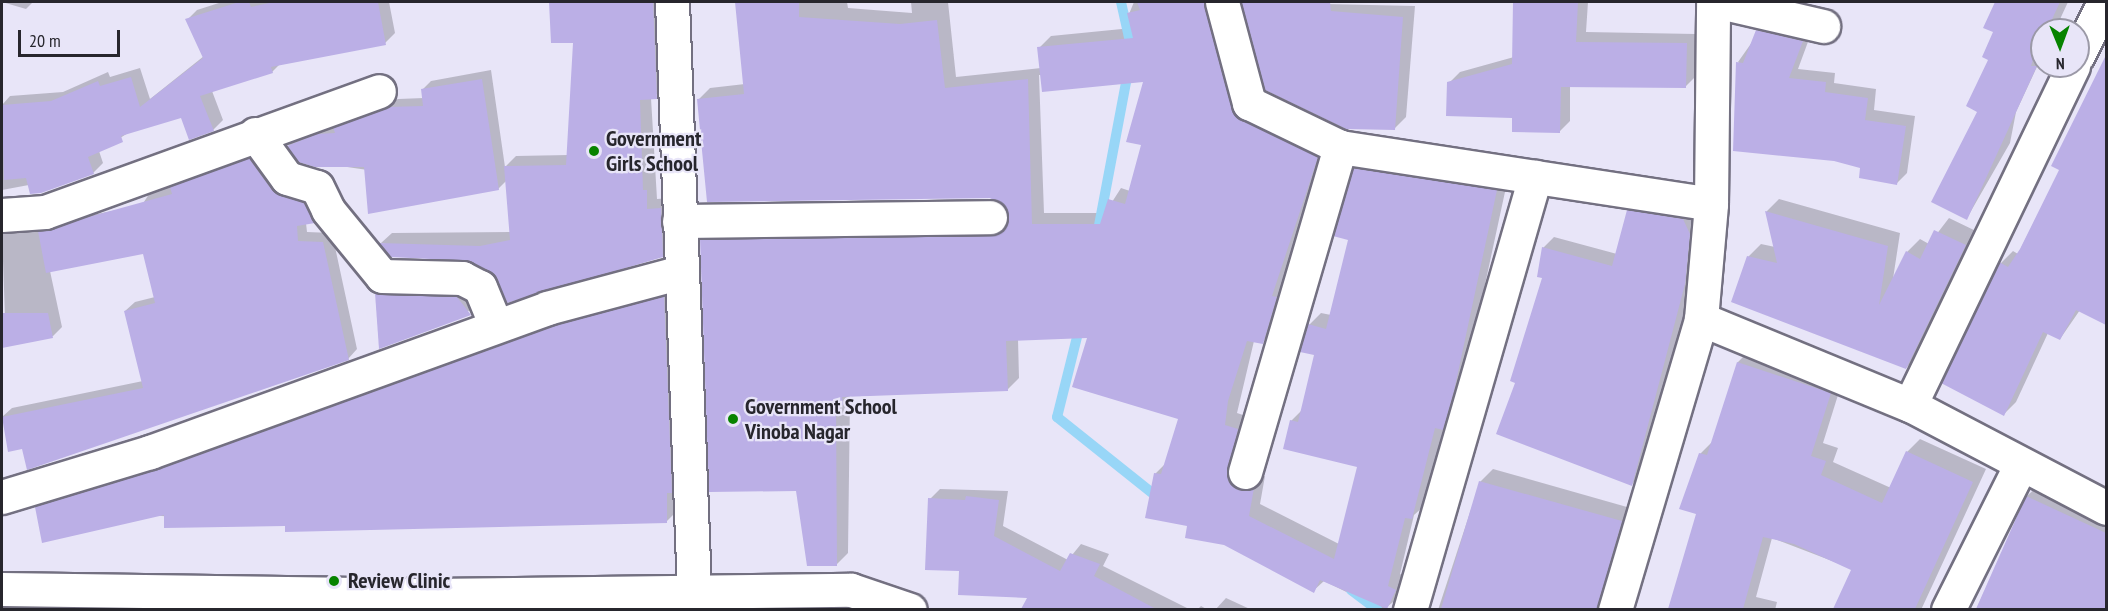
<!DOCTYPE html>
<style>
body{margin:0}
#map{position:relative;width:2108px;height:611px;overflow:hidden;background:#e8e5f8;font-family:"PT Sans Narrow",sans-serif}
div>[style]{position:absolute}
.shadow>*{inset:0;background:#0003}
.stream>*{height:10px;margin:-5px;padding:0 5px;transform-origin:5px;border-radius:5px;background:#98d6f7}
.building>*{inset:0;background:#bbafe6}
.roads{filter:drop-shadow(2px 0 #737081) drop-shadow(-2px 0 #737081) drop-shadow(0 2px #737081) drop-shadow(0 -2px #737081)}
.minor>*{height:33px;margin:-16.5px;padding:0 16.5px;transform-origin:16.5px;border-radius:16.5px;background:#fff}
.dots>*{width:16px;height:16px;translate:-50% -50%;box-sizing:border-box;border:3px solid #e8e5f8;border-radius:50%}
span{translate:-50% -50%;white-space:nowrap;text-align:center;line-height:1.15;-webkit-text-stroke:4.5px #e8e5f8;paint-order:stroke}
.poi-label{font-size:22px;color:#27262d;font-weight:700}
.left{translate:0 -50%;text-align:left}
.frame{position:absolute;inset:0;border:3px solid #27262d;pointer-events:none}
.north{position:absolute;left:2030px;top:18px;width:60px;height:60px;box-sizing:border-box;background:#e8e5f8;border:2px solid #9b99a7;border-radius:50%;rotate:179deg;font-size:16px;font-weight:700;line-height:24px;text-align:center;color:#27262d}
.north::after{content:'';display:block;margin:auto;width:21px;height:27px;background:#078300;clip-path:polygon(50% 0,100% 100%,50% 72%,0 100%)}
.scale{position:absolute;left:18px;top:30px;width:102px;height:27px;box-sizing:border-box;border:3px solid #27262d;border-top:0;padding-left:8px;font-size:18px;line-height:21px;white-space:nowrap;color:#27262d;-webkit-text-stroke:4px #e8e5f8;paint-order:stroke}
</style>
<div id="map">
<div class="shadow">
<i style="clip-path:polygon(2px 2px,33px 2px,26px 9px)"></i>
<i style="clip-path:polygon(222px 2px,389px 2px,395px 33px,385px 43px,280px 64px,272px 72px,212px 91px,223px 120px,213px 130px,182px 116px,133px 130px,99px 151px,103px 163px,93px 173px,2px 190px,2px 105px,10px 96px,63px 92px,108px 72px,110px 77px,140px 68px,150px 99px,204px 56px,187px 20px,197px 10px)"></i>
<i style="clip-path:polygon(550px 2px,664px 2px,667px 87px,651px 98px,657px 199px,671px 198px,673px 245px,662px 256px,498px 278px,471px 260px,381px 243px,392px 233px,511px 232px,507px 180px,498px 189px,299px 160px,289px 144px,298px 136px,336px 127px,398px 99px,424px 98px,422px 90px,431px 81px,491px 70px,505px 167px,516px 156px,568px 155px,574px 41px,552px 42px)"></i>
<i style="clip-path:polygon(evenodd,737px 2px,847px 2px,848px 8px,912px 13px,911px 2px,948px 2px,956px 77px,1041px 68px,1039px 48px,1051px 36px,1132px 28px,1129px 14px,1134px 2px,1219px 2px,1246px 103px,1329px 145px,1274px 330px,1262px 342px,1254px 341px,1237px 413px,1249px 417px,1251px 478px,1265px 476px,1260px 504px,1339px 544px,1359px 466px,1291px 421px,1302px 410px,1316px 354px,1309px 325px,1321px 313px,1331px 315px,1350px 239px,1355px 169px,1367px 157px,1508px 178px,1465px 377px,1454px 416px,1444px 426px,1424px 506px,1414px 515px,1400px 574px,1407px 578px,1397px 599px,1383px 610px,1324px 581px,1313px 591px,1189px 525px,1155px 474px,1166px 463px,1179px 418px,1089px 336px,1018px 339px,1019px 378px,1007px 390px,850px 396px,848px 553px,836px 565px,701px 240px,713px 228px,1004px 224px,1010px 216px,1001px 200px,698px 100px,710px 88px,745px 84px,737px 2px,1039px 75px,1145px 80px,1143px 144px,1130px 191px,1121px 188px,1105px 213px,1044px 213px,1039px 75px)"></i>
<i style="clip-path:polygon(1240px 2px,1415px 6px,1406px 117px,1394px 129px,1266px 89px)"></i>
<i style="clip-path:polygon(1514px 2px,1588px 2px,1586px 32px,1696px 34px,1696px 76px,1685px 87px,1570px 85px,1570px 121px,1559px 132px,1513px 116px,1449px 83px,1460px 72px,1514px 57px)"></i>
<i style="clip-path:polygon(1996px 2px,2068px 2px,2055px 30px,2042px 30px,2042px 56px,2016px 112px,2010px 143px,1967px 218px,1979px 111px,1995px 32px,1985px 27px)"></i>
<i style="clip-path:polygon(1767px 21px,1812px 31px,1798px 69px,1835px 73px,1834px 83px,1876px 89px,1874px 110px,1915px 116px,1907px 173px,1897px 183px,1862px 167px,1738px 62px)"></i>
<i style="clip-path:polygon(2106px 59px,2106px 323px,2080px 310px,2060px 339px,2048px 333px,2016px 402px,2004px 414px,2001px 263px,2013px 251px,2018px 254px,2061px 169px,2053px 165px)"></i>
<i style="clip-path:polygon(259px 149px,323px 213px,306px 223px,307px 232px,332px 233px,357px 349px,348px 359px,24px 447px,2px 417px,12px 408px,143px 381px,125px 311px,135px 302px,155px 297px,144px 252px,50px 271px,62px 327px,53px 336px,6px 346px,2px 233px,142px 205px,151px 191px)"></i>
<i style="clip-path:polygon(1779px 199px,1900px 233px,1893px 279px,1907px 252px,1920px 239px,1929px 244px,1949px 218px,1978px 232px,1919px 355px,1906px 368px,1748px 257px,1761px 244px,1775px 247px,1766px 212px)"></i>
<i style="clip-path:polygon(1639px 200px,1694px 208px,1695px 272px,1642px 474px,1632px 484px,1517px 382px,1543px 277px,1543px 248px,1554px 237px,1617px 254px,1628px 211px)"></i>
<i style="clip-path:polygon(383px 286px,473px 294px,478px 307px,381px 347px,376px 294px)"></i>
<i style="clip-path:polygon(674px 287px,677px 511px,667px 521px,286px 525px,36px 507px,47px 497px,564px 316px)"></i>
<i style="clip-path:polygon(1751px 349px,1843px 379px,1823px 443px,1838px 448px,1833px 462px,1891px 488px,1907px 452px,1920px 439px,1986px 469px,1921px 610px,1834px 610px,1853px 569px,1772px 538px,1756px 597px,1777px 602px,1775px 610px,1672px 610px,1698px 513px,1700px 454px,1713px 441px,1738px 362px)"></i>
<i style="clip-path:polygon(1493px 469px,1634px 509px,1612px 610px,1438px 610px,1480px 482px)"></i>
<i style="clip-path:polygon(2041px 483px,2106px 511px,2106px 610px,1976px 610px,2027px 496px)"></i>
<i style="clip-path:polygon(940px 489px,1008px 491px,1003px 526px,1068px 560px,1081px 544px,1109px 554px,1103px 566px,1191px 610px,1023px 610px,1030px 597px,960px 570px,930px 499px)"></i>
<i style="clip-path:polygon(1226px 598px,1252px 610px,1215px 610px)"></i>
<i style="clip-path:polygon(1201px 606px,1208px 610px,1197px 610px)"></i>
</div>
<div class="stream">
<i style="left:1121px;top:2px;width:50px;rotate:77.3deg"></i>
<i style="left:1097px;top:236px;width:167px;rotate:-79.3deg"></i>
<i style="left:1080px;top:325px;width:95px;rotate:104deg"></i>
<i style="left:1057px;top:417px;width:133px;rotate:38.6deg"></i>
<i style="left:1351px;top:590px;width:34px;rotate:37deg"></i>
</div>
<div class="building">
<i style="clip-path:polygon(239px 2px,249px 2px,251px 7px,274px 2px,378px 2px,386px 45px,271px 67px,273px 73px,200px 96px,214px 131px,189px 140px,181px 118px,121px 136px,123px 142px,88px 157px,94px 174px,41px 193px,30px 194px,26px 178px,4px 180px,2px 105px,51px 101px,98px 81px,100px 86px,131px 77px,140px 107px,203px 58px,185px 19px)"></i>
<i style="clip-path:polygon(549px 2px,653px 2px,657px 99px,640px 100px,643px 190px,647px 190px,647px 209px,661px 208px,663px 257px,507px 303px,497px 279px,470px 261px,391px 257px,379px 243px,480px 246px,510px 240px,504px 166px,566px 165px,573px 43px,551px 43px)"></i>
<i style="clip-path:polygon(735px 2px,799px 2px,799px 17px,900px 24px,937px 20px,945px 88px,1028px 79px,1032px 224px,1100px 224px,1108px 199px,1125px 204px,1141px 145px,1126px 142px,1143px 82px,1042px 92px,1037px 47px,1133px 38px,1127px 13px,1140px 10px,1137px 2px,1204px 2px,1234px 115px,1318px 157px,1272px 296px,1277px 297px,1263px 344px,1247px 341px,1228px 401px,1225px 425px,1238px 429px,1227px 476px,1239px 490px,1254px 488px,1249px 516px,1334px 559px,1357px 467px,1283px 449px,1290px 420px,1298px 422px,1314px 355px,1300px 352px,1308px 324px,1326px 329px,1348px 240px,1333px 236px,1353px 168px,1497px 190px,1454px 391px,1443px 430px,1435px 428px,1412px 519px,1405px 518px,1388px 586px,1396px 590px,1387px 609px,1320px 580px,1314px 593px,1224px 545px,1185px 538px,1187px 526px,1145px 518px,1154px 473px,1161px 474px,1178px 419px,1072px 387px,1087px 338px,1006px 341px,1008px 391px,842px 397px,843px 405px,836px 405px,837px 566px,807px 566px,796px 491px,709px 492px,700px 239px,990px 236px,1000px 233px,1009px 217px,1006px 207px,990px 198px,707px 202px,697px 99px,744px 94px)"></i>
<i style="clip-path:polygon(1241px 2px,1330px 2px,1331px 11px,1403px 17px,1395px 130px,1346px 129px,1265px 90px)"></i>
<i style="clip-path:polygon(1513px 2px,1578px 2px,1576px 42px,1687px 43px,1686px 88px,1561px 87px,1560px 133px,1512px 132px,1512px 118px,1446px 116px,1447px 82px,1512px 64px)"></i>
<i style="clip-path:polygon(1995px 2px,2060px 2px,2047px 30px,2042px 30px,2031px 66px,2037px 66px,1967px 220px,1931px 202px,1977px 112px,1966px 106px,1988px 60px,1982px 57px,1993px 32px,1983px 28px)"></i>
<i style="clip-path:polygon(1756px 30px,1803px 41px,1789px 78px,1826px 82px,1825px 92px,1868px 98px,1865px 120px,1906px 126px,1897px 185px,1859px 178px,1860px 168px,1834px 161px,1733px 151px,1736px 62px,1743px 63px)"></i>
<i style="clip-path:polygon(2106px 55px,2106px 325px,2076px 310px,2060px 340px,2043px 332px,2004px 416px,1941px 383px,1999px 262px,2008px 267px,2020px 249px,2059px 170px,2051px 166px)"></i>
<i style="clip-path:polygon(482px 79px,499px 190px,368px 214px,364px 167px,315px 167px,298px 162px,287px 146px,317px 134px,335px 133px,333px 127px,388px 107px,423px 106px,421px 89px)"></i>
<i style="clip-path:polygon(249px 158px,272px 190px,304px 203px,315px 223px,297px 226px,298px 241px,323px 242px,349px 360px,27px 470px,22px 449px,8px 452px,2px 417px,143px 388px,124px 311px,155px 303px,143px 254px,46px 273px,38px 231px,172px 194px,170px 187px)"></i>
<i style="clip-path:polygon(1627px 210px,1683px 219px,1690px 234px,1685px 284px,1632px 486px,1496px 434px,1515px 383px,1510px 381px,1542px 278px,1537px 277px,1542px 247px,1612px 266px)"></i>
<i style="clip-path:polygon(1765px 211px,1888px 246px,1879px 305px,1906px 251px,1920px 259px,1934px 230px,1966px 245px,1906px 369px,1731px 302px,1747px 256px,1777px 263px)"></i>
<i style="clip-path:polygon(375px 293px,457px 297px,471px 315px,379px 349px)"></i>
<i style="clip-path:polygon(664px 296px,672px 493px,667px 493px,667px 523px,285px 532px,285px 526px,164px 528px,164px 515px,42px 543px,35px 507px,156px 470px,553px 326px)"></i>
<i style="clip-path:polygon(2px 313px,48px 313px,53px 338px,2px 348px)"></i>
<i style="clip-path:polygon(1737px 362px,1831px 393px,1811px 456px,1826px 461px,1821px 475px,1882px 503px,1906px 451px,1973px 482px,1915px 609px,1833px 609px,1851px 570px,1794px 544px,1763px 537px,1743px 609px,1668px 609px,1696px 514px,1679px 509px,1699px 453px,1707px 455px)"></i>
<i style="clip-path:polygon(1479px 481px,1622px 521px,1597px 609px,1441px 609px)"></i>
<i style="clip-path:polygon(966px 496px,999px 500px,994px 536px,1060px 571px,1070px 553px,1100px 564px,1094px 576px,1156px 609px,1021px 609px,1027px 598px,958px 595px,959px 571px,925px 570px,928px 498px,965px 500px)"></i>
<i style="clip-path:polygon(2026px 496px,2106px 533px,2106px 609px,1976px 609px)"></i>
</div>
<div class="roads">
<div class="minor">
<i style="left:672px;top:2px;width:590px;rotate:87.86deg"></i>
<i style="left:1222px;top:2px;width:105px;rotate:75deg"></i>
<i style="left:1249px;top:103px;width:101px;rotate:25.8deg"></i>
<i style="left:1719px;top:2px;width:107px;rotate:13deg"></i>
<i style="left:2078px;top:55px;width:59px;rotate:-63.9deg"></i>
<i style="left:255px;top:134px;width:54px;rotate:54deg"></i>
<i style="left:287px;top:178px;width:31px;rotate:17deg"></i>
<i style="left:317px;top:187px;width:25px;rotate:64deg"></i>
<i style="left:328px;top:210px;width:85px;rotate:50.7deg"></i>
<i style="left:382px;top:276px;width:80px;rotate:1.4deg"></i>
<i style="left:462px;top:278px;width:20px;rotate:27deg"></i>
<i style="left:480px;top:287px;width:42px;rotate:67.7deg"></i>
<i style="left:2px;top:215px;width:43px;rotate:-4deg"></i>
<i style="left:45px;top:212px;width:355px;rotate:-19.9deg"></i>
<i style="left:679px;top:221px;width:311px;rotate:-0.7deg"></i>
<i style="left:1701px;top:319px;width:226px;rotate:22.4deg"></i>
<i style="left:1910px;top:405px;width:221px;rotate:27.7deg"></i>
<i style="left:1910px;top:405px;width:376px;rotate:-64.3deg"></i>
<i style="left:1245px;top:472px;width:339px;rotate:-73.7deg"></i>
<i style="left:1340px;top:147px;width:375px;rotate:8.7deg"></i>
<i style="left:2px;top:497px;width:155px;rotate:-16.9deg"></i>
<i style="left:150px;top:452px;width:422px;rotate:-19.9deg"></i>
<i style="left:547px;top:308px;width:139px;rotate:-15deg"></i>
<i style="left:2px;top:589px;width:426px;rotate:0.8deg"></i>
<i style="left:428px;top:595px;width:423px;rotate:-0.7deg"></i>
<i style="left:851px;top:590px;width:62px;rotate:18.7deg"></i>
<i style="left:1410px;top:610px;width:451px;rotate:-73.9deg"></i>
<i style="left:1615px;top:610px;width:303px;rotate:-73.5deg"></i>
<i style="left:1701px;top:319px;width:115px;rotate:-85deg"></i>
<i style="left:1711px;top:204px;width:202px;rotate:-89.4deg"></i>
<i style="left:1948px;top:610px;width:163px;rotate:-63.4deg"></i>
</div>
</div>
<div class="dots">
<i style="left:594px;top:151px;background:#078300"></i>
<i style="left:733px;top:419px;background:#078300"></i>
<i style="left:334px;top:581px;background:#078300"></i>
</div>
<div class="poi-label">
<span class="left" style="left:606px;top:151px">Government<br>Girls School</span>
<span class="left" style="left:745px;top:419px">Government School<br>Vinoba Nagar</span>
<span class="left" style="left:348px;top:581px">Review Clinic</span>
</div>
<div class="frame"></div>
<div class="north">N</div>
<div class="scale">20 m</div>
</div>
